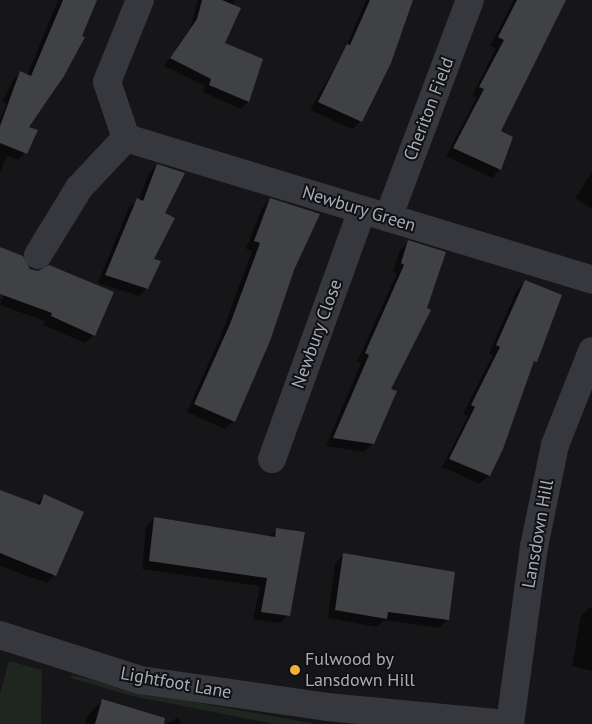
<!DOCTYPE html>
<style>
body{margin:0}
#map{position:relative;width:592px;height:724px;overflow:hidden;background:#161618;font-family:"PT Sans",sans-serif}
div>[style]{position:absolute}
.green>*{inset:0;background:#1e261f}
.shadow>*{inset:0;background:#0007}
.building>*{inset:0;background:#404145}
.minor>*{height:28px;margin:-14px;padding:0 14px;transform-origin:14px;border-radius:14px;background:#37383d}
.dots>*{width:14px;height:14px;translate:-50% -50%;box-sizing:border-box;border:2px solid #111113;border-radius:50%}
span{translate:-50% -50%;white-space:nowrap;text-align:center;line-height:1.15;-webkit-text-stroke:4px #111113;paint-order:stroke}
.street-label{font-size:18px;color:#a8adb8}
.poi-label{font-size:18px;color:#a8adb8}
.left{translate:0 -50%;text-align:left}
</style>
<div id="map">
<div class="green">
<i style="clip-path:polygon(9px 661px,42px 670px,41px 724px,0 724px,0 694px)"></i>
<i style="clip-path:polygon(72px 675px,167px 697px,316px 724px,274px 724px,132px 696px,71px 678px)"></i>
</div>
<div class="shadow">
<i style="clip-path:polygon(58px 0,96px 0,27px 127px,25px 153px,18px 160px,7px 156px,0 172px,0 119px,7px 104px,2px 102px,13px 80px,21px 72px,27px 76px)"></i>
<i style="clip-path:polygon(198px 0,235px 0,223px 44px,248px 102px,241px 109px,203px 92px,205px 86px,164px 66px,190px 28px)"></i>
<i style="clip-path:polygon(366px 0,411px 0,390px 63px,361px 121px,352px 129px,310px 110px,346px 47px)"></i>
<i style="clip-path:polygon(514px 0,565px 0,500px 132px,500px 169px,492px 178px,446px 156px,477px 97px,472px 96px,496px 48px,490px 46px)"></i>
<i style="clip-path:polygon(157px 165px,153px 260px,147px 288px,139px 296px,98px 283px,129px 207px,139px 200px,149px 173px)"></i>
<i style="clip-path:polygon(592px 172px,592px 209px,575px 198px)"></i>
<i style="clip-path:polygon(270px 200px,293px 269px,234px 421px,225px 429px,187px 412px,222px 333px,252px 251px,246px 249px,262px 208px)"></i>
<i style="clip-path:polygon(409px 242px,389px 389px,373px 444px,364px 452px,326px 446px,361px 363px,357px 362px,397px 273px,393px 271px,400px 250px)"></i>
<i style="clip-path:polygon(0 249px,94px 335px,85px 343px,43px 325px,45px 321px,0 305px,4px 293px,0 292px)"></i>
<i style="clip-path:polygon(525px 282px,560px 296px,489px 475px,480px 484px,442px 467px,468px 416px,463px 414px,493px 355px,489px 353px,517px 290px)"></i>
<i style="clip-path:polygon(0 492px,36px 504px,44px 496px,55px 575px,47px 583px,0 566px)"></i>
<i style="clip-path:polygon(154px 518px,269px 537px,277px 529px,288px 615px,280px 623px,253px 619px,260px 586px,142px 569px,146px 527px)"></i>
<i style="clip-path:polygon(344px 554px,448px 619px,439px 628px,384px 620px,377px 627px,328px 618px,335px 563px)"></i>
<i style="clip-path:polygon(589px 608px,592px 608px,592px 671px,572px 666px,581px 616px)"></i>
<i style="clip-path:polygon(102px 701px,154px 724px,85px 724px,88px 715px)"></i>
<i style="clip-path:polygon(178px 717px,181px 724px,167px 724px)"></i>
</div>
<div class="building">
<i style="clip-path:polygon(63px 0,97px 0,82px 36px,85px 37px,64px 76px,29px 127px,38px 130px,27px 154px,0 143px,0 126px,20px 71px,31px 76px)"></i>
<i style="clip-path:polygon(202px 0,222px 0,241px 8px,225px 43px,263px 59px,249px 102px,209px 85px,211px 79px,170px 58px,197px 19px)"></i>
<i style="clip-path:polygon(370px 0,413px 0,391px 63px,362px 122px,318px 102px,347px 44px,350px 45px)"></i>
<i style="clip-path:polygon(517px 0,566px 0,501px 131px,513px 137px,501px 170px,453px 148px,484px 89px,479px 87px,504px 40px,498px 37px)"></i>
<i style="clip-path:polygon(157px 164px,185px 173px,165px 213px,175px 218px,154px 259px,161px 261px,148px 289px,105px 275px,137px 198px,143px 201px)"></i>
<i style="clip-path:polygon(270px 198px,320px 214px,294px 270px,270px 341px,235px 422px,194px 404px,230px 324px,260px 243px,254px 241px)"></i>
<i style="clip-path:polygon(408px 240px,446px 252px,427px 308px,431px 310px,391px 389px,397px 391px,374px 444px,333px 438px,369px 355px,365px 353px,404px 265px,401px 263px)"></i>
<i style="clip-path:polygon(0 247px,23px 256px,30px 269px,38px 271px,49px 265px,114px 292px,95px 336px,51px 316px,52px 313px,0 294px)"></i>
<i style="clip-path:polygon(525px 280px,562px 295px,537px 362px,534px 361px,503px 449px,490px 476px,449px 459px,475px 407px,471px 405px,500px 347px,496px 345px)"></i>
<i style="clip-path:polygon(0 490px,40px 505px,44px 494px,84px 512px,56px 576px,0 553px)"></i>
<i style="clip-path:polygon(154px 517px,275px 537px,276px 528px,305px 532px,290px 616px,261px 612px,267px 578px,149px 561px)"></i>
<i style="clip-path:polygon(343px 553px,455px 572px,449px 620px,388px 612px,387px 619px,335px 610px)"></i>
<i style="clip-path:polygon(102px 699px,165px 718px,164px 724px,95px 724px)"></i>
</div>
<div class="minor">
<i style="left:126px;top:138px;width:487px;rotate:16.9deg"></i>
<i style="left:126px;top:138px;width:59px;rotate:-108.7deg"></i>
<i style="left:107px;top:82px;width:88px;rotate:-68.1deg"></i>
<i style="left:388px;top:218px;width:233px;rotate:-69.4deg"></i>
<i style="left:38px;top:255px;width:79px;rotate:-58.5deg"></i>
<i style="left:79px;top:188px;width:69px;rotate:-46.8deg"></i>
<i style="left:272px;top:459px;width:265px;rotate:-70.1deg"></i>
<i style="left:0;top:635px;width:147px;rotate:17.8deg"></i>
<i style="left:140px;top:680px;width:189px;rotate:8.2deg"></i>
<i style="left:327px;top:707px;width:180px;rotate:5.4deg"></i>
<i style="left:510px;top:724px;width:179px;rotate:-82.3deg"></i>
<i style="left:534px;top:547px;width:104px;rotate:-78.4deg"></i>
<i style="left:555px;top:445px;width:101px;rotate:-68.5deg"></i>
</div>
<div class="dots">
<i style="left:295px;top:670px;background:#f2b134"></i>
</div>
<div class="street-label">
<span style="left:429px;top:109px;rotate:-69deg">Cheriton Field</span>
<span style="left:359px;top:209px;rotate:17deg">Newbury Green</span>
<span style="left:317px;top:334px;rotate:-70deg">Newbury Close</span>
<span style="left:538px;top:534px;rotate:-80deg">Lansdown Hill</span>
<span style="left:176px;top:683px;rotate:10deg">Lightfoot Lane</span>
</div>
<div class="poi-label">
<span class="left" style="left:305px;top:670px">Fulwood by<br>Lansdown Hill</span>
</div>
</div>
